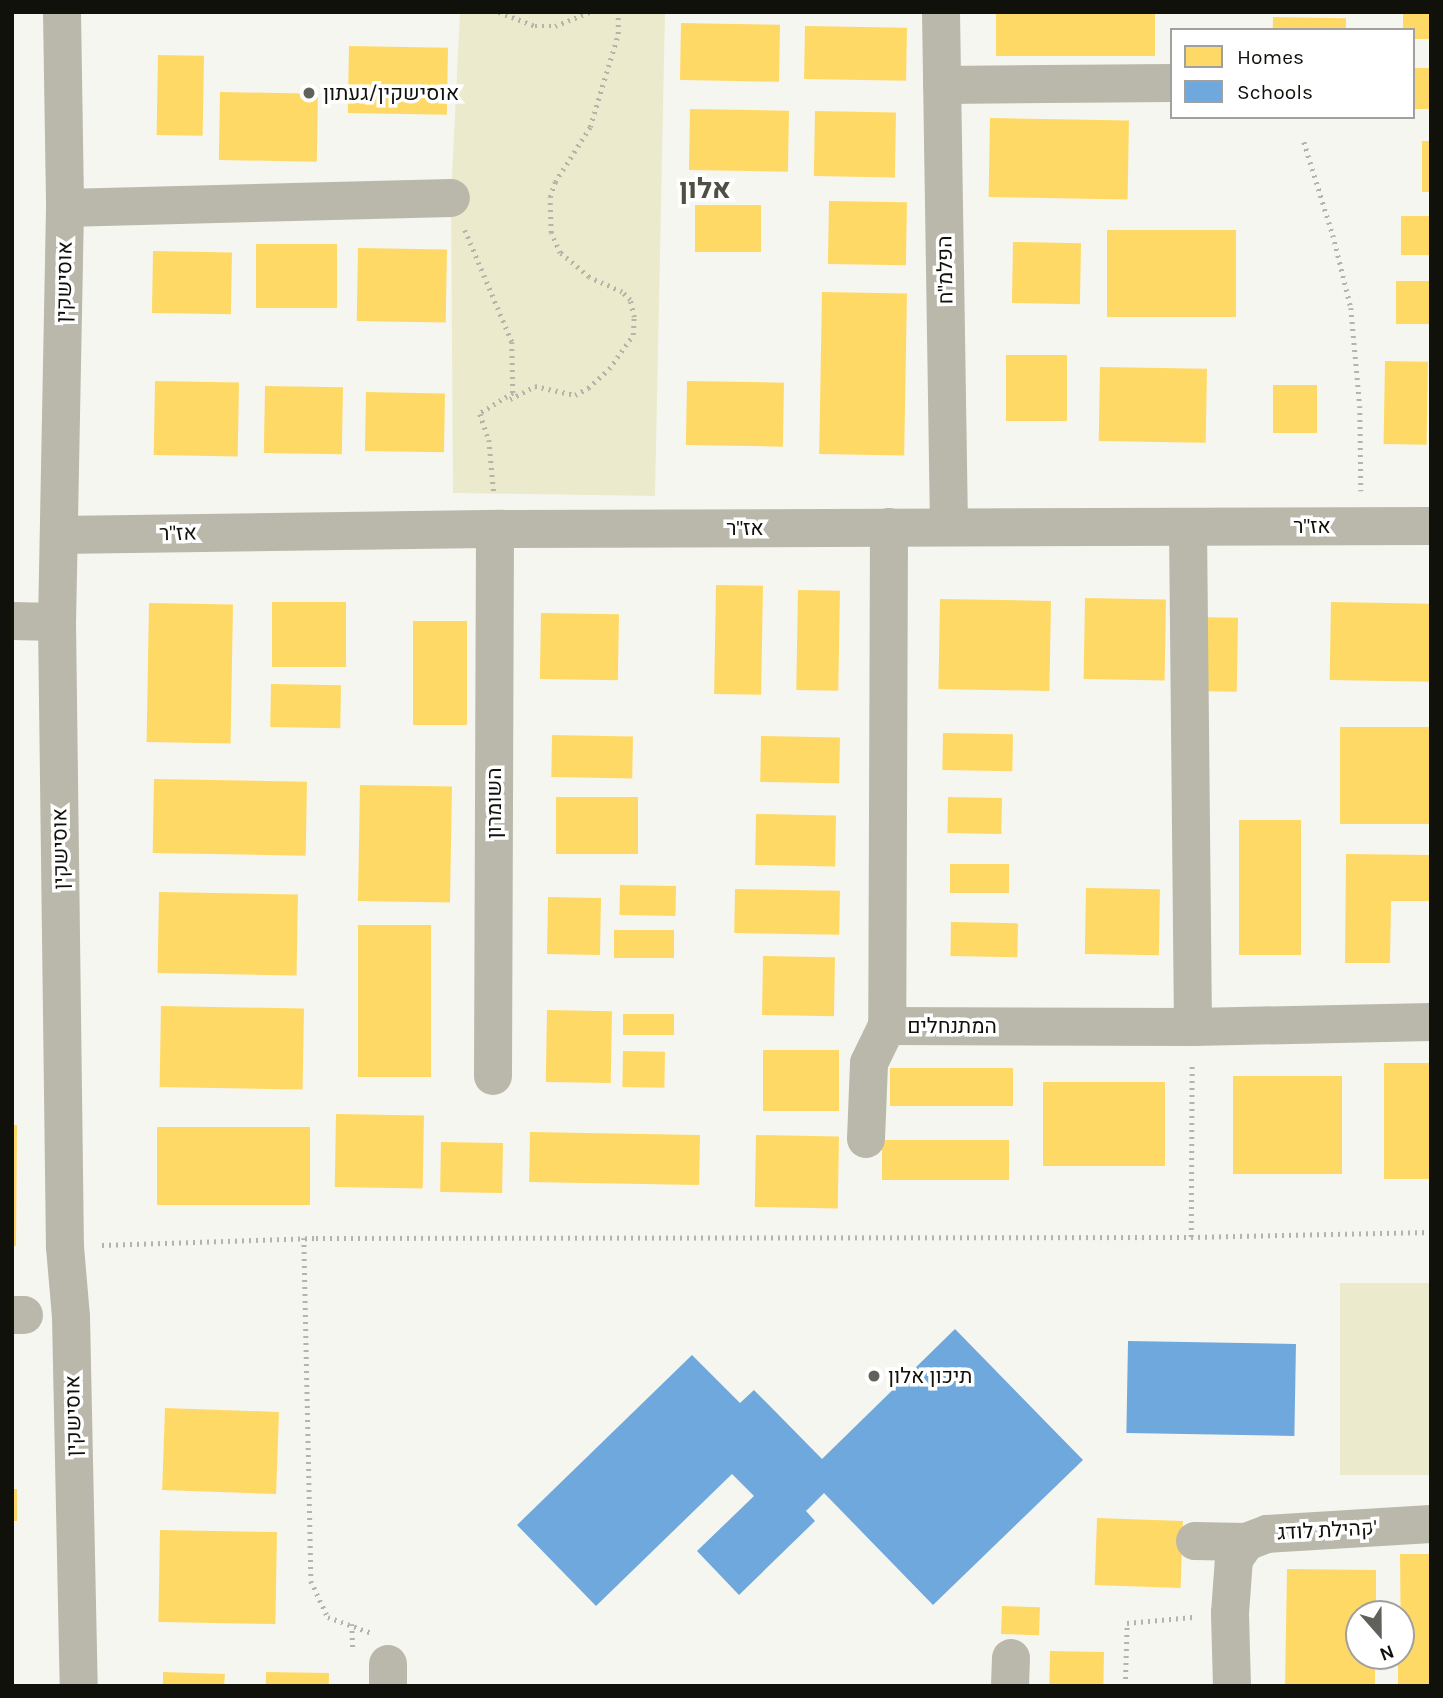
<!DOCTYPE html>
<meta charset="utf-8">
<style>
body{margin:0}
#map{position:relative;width:1443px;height:1698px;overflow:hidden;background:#f6f6f0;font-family:Karla,Heebo,sans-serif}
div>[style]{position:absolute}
.green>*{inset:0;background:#eceacc;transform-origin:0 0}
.homes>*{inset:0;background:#ffd966;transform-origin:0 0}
.schools>*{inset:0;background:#6fa8dc;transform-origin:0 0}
.path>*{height:4.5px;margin-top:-2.25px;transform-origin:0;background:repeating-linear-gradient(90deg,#b5b4a9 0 2px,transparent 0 7px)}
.minor>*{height:38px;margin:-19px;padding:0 19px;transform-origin:19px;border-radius:19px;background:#b9b8aa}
.dots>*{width:19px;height:19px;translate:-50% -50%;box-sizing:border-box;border:4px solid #fff;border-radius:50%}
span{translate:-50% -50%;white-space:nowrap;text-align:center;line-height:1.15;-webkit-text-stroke:7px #fff;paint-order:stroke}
.poi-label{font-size:21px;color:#11110c}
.left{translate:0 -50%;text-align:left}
.street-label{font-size:21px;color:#11110c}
.district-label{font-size:28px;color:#4f4f43;font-weight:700}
.frame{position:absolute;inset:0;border:14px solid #11110c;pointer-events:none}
.legend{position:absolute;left:1170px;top:28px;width:245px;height:91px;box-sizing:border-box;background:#fff;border:2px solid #a0a09e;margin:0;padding:9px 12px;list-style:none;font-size:21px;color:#11110c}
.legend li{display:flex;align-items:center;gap:14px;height:35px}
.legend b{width:35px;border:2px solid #a0a09e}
.north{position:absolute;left:1345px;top:1600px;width:70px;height:70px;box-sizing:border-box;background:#fff;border:2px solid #a0a09e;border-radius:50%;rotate:159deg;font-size:19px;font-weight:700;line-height:28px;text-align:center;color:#11110c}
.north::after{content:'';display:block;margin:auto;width:24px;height:32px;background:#61615c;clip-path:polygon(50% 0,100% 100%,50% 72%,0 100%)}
</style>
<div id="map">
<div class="green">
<i style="clip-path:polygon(460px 12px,665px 12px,655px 496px,453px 493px,451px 198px)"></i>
<i style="left:1340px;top:1283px;width:91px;height:192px"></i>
</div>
<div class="homes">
<i style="left:996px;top:12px;width:159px;height:44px"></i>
<i style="clip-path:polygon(1403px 12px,1431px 12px,1431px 39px,1413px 39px,1413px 30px,1403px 30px)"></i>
<i style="left:1273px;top:17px;width:73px;height:13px;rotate:1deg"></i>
<i style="left:681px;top:23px;width:99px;height:57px;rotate:1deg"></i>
<i style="left:805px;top:26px;width:102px;height:53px;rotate:1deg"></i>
<i style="left:349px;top:46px;width:99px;height:67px;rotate:1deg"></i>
<i style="left:158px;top:55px;width:46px;height:80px;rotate:1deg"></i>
<i style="left:1413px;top:68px;width:18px;height:41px"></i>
<i style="left:220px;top:92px;width:98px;height:68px;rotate:1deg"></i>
<i style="left:690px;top:109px;width:99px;height:61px;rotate:1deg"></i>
<i style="left:815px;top:111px;width:81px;height:65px;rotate:1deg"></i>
<i style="left:990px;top:118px;width:139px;height:79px;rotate:1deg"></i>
<i style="left:1422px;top:141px;width:9px;height:51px"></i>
<i style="left:829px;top:201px;width:78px;height:63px;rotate:1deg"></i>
<i style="left:695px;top:205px;width:66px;height:47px"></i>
<i style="left:1401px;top:216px;width:30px;height:39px"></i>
<i style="left:1107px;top:230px;width:129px;height:87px"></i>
<i style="left:1013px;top:242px;width:68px;height:61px;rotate:1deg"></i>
<i style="left:256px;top:244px;width:81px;height:64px"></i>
<i style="left:358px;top:248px;width:89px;height:73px;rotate:1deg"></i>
<i style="left:153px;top:251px;width:79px;height:62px;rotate:1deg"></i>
<i style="left:1396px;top:281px;width:35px;height:43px"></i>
<i style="left:822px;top:292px;width:85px;height:162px;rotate:1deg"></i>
<i style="left:1006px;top:355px;width:61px;height:66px"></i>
<i style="left:1385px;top:361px;width:43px;height:83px;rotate:1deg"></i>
<i style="left:1100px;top:367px;width:107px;height:74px;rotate:1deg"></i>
<i style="left:155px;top:381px;width:84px;height:74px;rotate:1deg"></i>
<i style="left:687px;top:381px;width:97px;height:64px;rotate:1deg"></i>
<i style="left:1273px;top:385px;width:44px;height:48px"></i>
<i style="left:265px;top:386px;width:78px;height:67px;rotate:1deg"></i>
<i style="left:366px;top:392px;width:79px;height:59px;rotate:1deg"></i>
<i style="left:716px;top:585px;width:47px;height:109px;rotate:1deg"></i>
<i style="left:798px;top:590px;width:42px;height:100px;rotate:1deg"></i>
<i style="left:1085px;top:598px;width:81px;height:81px;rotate:1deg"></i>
<i style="left:940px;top:599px;width:111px;height:90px;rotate:1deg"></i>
<i style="left:272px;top:602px;width:74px;height:65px"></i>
<i style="left:1331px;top:602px;width:100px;height:78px;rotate:1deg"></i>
<i style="left:149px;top:603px;width:84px;height:139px;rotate:1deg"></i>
<i style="left:541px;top:613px;width:78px;height:66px;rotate:1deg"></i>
<i style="left:1193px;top:617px;width:45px;height:74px;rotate:1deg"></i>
<i style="left:413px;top:621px;width:54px;height:104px"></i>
<i style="left:271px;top:684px;width:70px;height:43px;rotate:1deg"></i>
<i style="left:1340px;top:727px;width:91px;height:97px"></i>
<i style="left:943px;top:733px;width:70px;height:37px;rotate:1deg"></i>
<i style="left:552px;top:735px;width:81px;height:42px;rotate:1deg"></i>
<i style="left:761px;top:736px;width:79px;height:46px;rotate:1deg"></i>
<i style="left:154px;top:779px;width:153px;height:74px;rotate:1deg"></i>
<i style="left:360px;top:785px;width:92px;height:116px;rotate:1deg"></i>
<i style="left:556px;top:797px;width:82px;height:57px"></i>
<i style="left:948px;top:797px;width:54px;height:36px;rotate:1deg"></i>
<i style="left:756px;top:814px;width:80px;height:51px;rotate:1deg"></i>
<i style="left:1239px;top:820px;width:62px;height:135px"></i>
<i style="clip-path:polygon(1346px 854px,1431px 855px,1431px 901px,1391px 901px,1390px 963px,1345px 963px)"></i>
<i style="left:950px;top:864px;width:59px;height:29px"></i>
<i style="left:620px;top:885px;width:56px;height:30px;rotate:1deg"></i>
<i style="left:1086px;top:888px;width:74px;height:66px;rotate:1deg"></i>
<i style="left:735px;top:889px;width:105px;height:44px;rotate:1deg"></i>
<i style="left:159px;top:892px;width:139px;height:81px;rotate:1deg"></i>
<i style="left:548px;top:897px;width:53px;height:57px;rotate:1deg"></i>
<i style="left:951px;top:922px;width:67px;height:34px;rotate:1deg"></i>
<i style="left:358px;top:925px;width:73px;height:152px"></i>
<i style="left:614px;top:930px;width:60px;height:28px"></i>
<i style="left:763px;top:956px;width:72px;height:59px;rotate:1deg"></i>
<i style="left:161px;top:1006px;width:143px;height:81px;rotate:1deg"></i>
<i style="left:547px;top:1010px;width:65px;height:72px;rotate:1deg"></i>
<i style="left:623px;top:1014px;width:51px;height:21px"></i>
<i style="left:763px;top:1050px;width:76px;height:61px"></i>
<i style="left:623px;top:1051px;width:42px;height:36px;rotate:1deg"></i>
<i style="left:1384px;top:1063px;width:47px;height:116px"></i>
<i style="left:890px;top:1068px;width:123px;height:38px"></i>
<i style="left:1233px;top:1076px;width:109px;height:98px"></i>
<i style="left:1043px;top:1082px;width:122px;height:84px"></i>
<i style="left:336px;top:1114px;width:88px;height:73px;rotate:1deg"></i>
<i style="clip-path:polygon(12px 1125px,17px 1125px,16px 1246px,12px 1246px)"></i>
<i style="left:157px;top:1127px;width:153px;height:78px"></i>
<i style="left:530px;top:1132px;width:170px;height:50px;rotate:1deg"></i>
<i style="left:756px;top:1135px;width:83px;height:72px;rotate:1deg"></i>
<i style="left:882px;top:1140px;width:127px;height:40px"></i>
<i style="left:441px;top:1142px;width:62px;height:50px;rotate:1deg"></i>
<i style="left:165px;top:1408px;width:114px;height:82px;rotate:2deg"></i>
<i style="left:12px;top:1489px;width:5px;height:32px"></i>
<i style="left:1097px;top:1518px;width:86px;height:67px;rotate:2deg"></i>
<i style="left:160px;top:1530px;width:117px;height:92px;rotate:1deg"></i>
<i style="clip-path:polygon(1400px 1554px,1431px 1554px,1431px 1686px,1398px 1686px,1398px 1656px,1401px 1656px)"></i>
<i style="clip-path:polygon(1287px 1569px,1376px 1570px,1376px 1614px,1359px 1614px,1359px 1656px,1375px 1656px,1375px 1686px,1285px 1686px)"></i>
<i style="left:1002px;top:1606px;width:38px;height:28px;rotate:2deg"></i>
<i style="left:1050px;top:1651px;width:54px;height:35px;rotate:1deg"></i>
<i style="clip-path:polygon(163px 1672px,225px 1674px,224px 1686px,163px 1686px)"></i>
<i style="left:266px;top:1672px;width:63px;height:14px;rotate:1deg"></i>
</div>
<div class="schools">
<i style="clip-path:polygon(955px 1329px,1083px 1460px,933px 1605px,824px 1493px,806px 1511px,815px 1521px,739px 1595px,697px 1551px,754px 1496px,732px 1474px,596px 1606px,517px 1525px,692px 1355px,740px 1403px,754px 1390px,822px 1459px)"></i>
<i style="left:1128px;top:1341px;width:168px;height:92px;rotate:1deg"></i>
</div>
<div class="path">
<i style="left:499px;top:12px;width:39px;rotate:21deg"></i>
<i style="left:535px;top:26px;width:20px"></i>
<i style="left:555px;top:26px;width:38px;rotate:-22deg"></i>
<i style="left:1304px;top:142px;width:97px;rotate:72.7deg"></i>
<i style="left:1333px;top:235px;width:75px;rotate:76.1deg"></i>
<i style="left:1351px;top:308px;width:98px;rotate:84.8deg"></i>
<i style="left:1360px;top:406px;width:85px;rotate:89.3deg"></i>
<i style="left:465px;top:230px;width:121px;rotate:67.2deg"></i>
<i style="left:512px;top:342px;width:51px;rotate:88.9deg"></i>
<i style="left:513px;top:393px;width:39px;rotate:148deg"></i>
<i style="left:480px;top:414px;width:28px;rotate:71deg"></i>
<i style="left:489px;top:440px;width:54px;rotate:84.7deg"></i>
<i style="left:510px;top:399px;width:28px;rotate:-27deg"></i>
<i style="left:535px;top:386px;width:41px;rotate:12.7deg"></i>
<i style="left:575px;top:395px;width:15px;rotate:-28deg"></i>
<i style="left:588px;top:388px;width:28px;rotate:-42deg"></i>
<i style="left:609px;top:369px;width:42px;rotate:-54.8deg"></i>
<i style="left:633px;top:335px;width:18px;rotate:-87deg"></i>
<i style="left:634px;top:317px;width:17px;rotate:-103deg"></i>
<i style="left:630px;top:300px;width:11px;rotate:-135deg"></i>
<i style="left:622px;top:292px;width:36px;rotate:-156deg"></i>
<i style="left:589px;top:277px;width:38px;rotate:-140deg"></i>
<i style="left:560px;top:253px;width:22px;rotate:-114deg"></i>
<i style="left:551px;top:233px;width:36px;rotate:-92deg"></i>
<i style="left:550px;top:197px;width:16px;rotate:-72deg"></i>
<i style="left:555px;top:182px;width:65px;rotate:-57.5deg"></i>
<i style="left:590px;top:127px;width:97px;rotate:-73.2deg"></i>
<i style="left:618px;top:34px;width:22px;rotate:-90deg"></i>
<i style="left:1191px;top:1237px;width:174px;rotate:-89.7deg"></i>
<i style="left:304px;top:1238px;width:343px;rotate:88.8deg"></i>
<i style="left:311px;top:1581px;width:40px;rotate:65deg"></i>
<i style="left:328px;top:1617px;width:47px;rotate:20deg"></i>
<i style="left:102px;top:1245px;width:214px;rotate:-1.9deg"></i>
<i style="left:316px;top:1238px;width:875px;rotate:-0.07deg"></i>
<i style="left:1191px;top:1237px;width:240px;rotate:-1.2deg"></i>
<i style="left:352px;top:1624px;width:26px;rotate:88deg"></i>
<i style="left:1125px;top:1686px;width:63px;rotate:-88.2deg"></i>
<i style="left:1127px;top:1623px;width:66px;rotate:-5.2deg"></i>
</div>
<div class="minor">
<i style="left:62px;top:12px;width:196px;rotate:89.1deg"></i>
<i style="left:65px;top:208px;width:414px;rotate:91.1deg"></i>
<i style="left:57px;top:622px;width:625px;rotate:89.27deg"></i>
<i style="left:65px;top:1247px;width:70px;rotate:85.1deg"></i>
<i style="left:71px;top:1317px;width:369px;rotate:88.8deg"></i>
<i style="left:941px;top:12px;width:515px;rotate:89.11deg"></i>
<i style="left:942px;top:85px;width:230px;rotate:-0.5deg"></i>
<i style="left:65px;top:208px;width:386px;rotate:-1.5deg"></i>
<i style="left:889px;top:527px;width:499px;rotate:90.2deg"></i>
<i style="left:887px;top:1026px;width:306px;rotate:0.2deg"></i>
<i style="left:1193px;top:1027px;width:238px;rotate:-1.2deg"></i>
<i style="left:1188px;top:527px;width:500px;rotate:89.43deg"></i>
<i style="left:59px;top:535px;width:444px;rotate:-0.8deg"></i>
<i style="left:503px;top:529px;width:928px;rotate:-0.19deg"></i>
<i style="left:12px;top:621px;width:45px;rotate:1.3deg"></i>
<i style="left:493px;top:1076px;width:547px;rotate:-89.79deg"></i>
<i style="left:866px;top:1139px;width:76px;rotate:-87.7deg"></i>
<i style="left:869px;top:1063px;width:41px;rotate:-64.1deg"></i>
<i style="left:12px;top:1315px;width:12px"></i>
<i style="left:1195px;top:1541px;width:51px;rotate:1.1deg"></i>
<i style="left:388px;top:1664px;width:22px;rotate:90deg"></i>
<i style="left:1010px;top:1686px;width:28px;rotate:-88deg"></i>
<i style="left:1232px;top:1686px;width:73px;rotate:-91.6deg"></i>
<i style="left:1230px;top:1613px;width:54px;rotate:-85.8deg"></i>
<i style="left:1234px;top:1559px;width:21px;rotate:-55deg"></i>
<i style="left:1246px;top:1542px;width:22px;rotate:-21deg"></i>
<i style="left:1267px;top:1534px;width:164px;rotate:-3.5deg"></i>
</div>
<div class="dots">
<i style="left:309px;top:93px;background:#61615c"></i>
<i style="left:874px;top:1376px;background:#61615c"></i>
</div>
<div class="poi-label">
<span class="left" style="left:323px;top:93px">אוסישקין/געתון</span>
<span class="left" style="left:888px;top:1376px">תיכון אלון</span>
</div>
<div class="street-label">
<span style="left:945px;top:270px;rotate:-91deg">הפלמ"ח</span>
<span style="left:64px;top:282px;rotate:-89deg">אוסישקין</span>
<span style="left:1312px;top:526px">אז"ר</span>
<span style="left:745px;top:528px">אז"ר</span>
<span style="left:178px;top:533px;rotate:-1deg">אז"ר</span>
<span style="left:494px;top:803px;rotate:-90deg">השומרון</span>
<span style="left:60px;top:849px;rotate:-91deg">אוסישקין</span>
<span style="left:952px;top:1026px">המתנחלים</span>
<span style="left:73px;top:1416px;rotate:-91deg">אוסישקין</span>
<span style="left:1327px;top:1530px;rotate:-3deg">קהילת לודג'</span>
</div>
<div class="district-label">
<span style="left:705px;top:189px">אלון</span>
</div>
<div class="frame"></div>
<ul class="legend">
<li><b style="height:19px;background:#ffd966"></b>Homes</li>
<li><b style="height:19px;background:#6fa8dc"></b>Schools</li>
</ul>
<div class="north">N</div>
</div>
